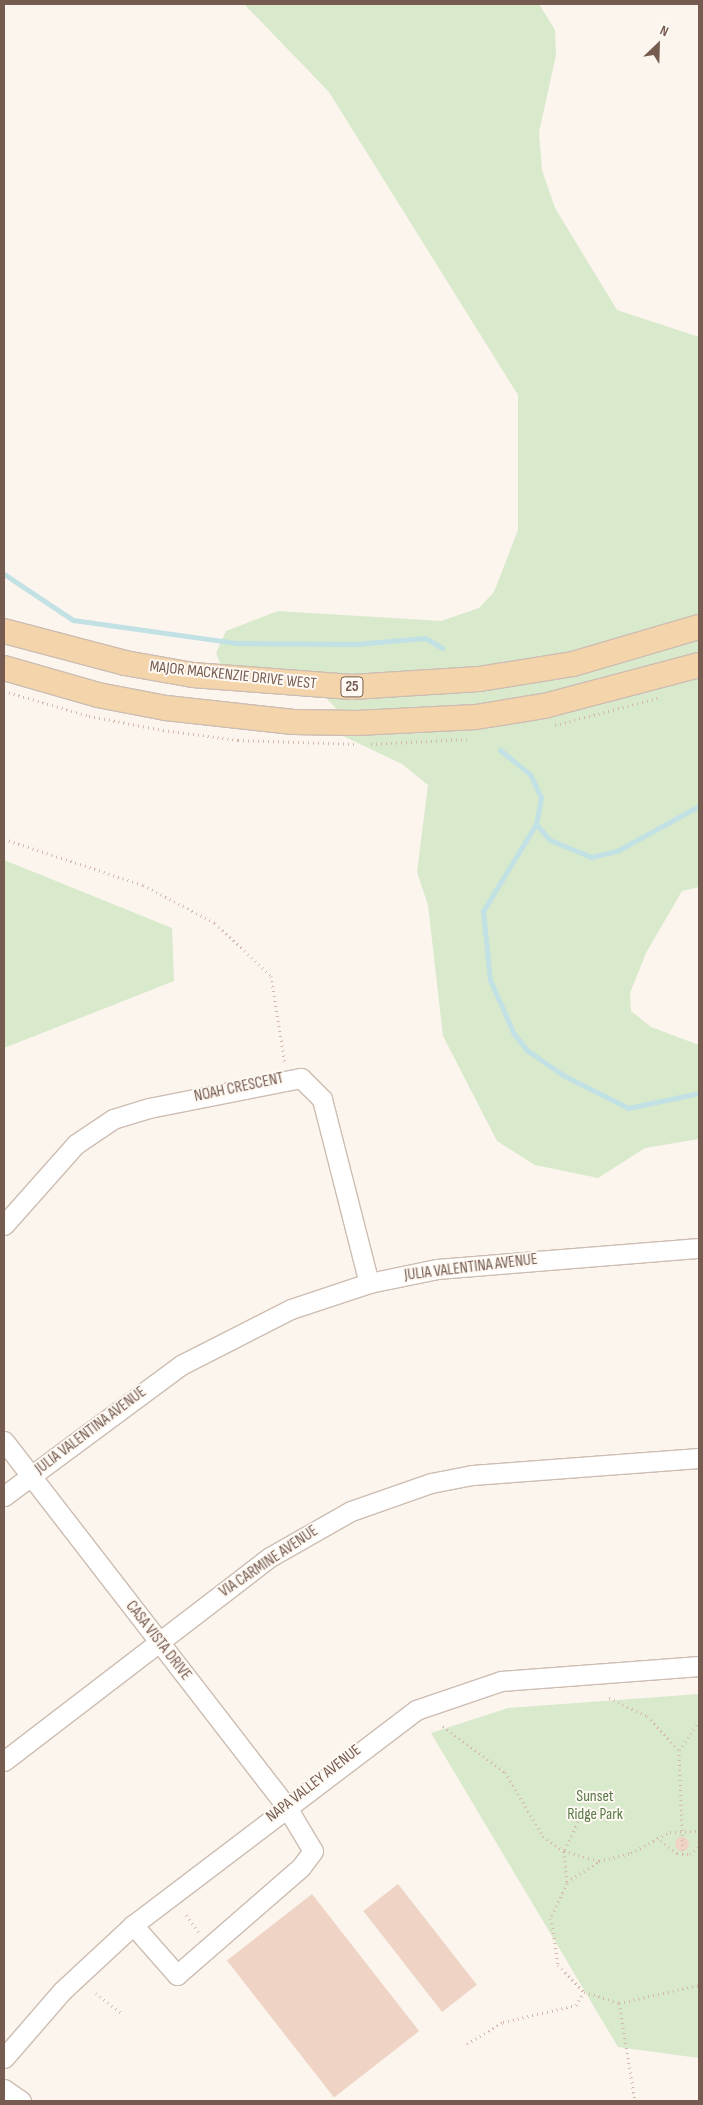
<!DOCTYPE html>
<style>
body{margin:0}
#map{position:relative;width:703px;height:2105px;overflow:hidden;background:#fbf5ed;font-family:"Sofia Sans Condensed",sans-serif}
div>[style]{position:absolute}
.green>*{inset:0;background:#d9e9cb}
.stream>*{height:5px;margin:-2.5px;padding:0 2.5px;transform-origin:2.5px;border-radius:2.5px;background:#c2e1e4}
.building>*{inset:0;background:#efd4c6;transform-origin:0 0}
.round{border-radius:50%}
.path>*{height:3px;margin-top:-1.5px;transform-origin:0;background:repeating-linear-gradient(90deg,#d4b8a9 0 1px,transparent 0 5px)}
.roads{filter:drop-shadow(1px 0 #cdbdb2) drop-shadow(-1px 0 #cdbdb2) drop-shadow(0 1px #cdbdb2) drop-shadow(0 -1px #cdbdb2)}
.minor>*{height:19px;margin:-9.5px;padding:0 9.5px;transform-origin:9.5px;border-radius:9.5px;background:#fff}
.major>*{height:24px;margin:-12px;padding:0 12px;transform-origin:12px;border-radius:12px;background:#f4d5ab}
span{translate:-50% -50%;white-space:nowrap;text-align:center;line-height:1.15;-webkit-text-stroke:4px #fef9f3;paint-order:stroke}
.shield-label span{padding:1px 4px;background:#fef9f3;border:1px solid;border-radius:4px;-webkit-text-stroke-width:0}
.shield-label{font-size:15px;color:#765c50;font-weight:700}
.street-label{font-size:16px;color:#765c50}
.park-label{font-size:16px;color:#5a7a49}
.frame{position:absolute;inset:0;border:5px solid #765c50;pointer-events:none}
.north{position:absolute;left:633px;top:20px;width:50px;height:50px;-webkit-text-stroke:4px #fef9f3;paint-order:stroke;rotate:24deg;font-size:14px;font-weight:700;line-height:20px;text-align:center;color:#765c50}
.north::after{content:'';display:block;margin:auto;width:18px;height:22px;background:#765c50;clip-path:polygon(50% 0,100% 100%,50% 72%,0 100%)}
</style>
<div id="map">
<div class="green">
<i style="clip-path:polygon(244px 4px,539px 4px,555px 30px,556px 55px,539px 132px,542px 170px,555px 208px,617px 310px,699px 337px,699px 887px,682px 891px,646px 953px,630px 993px,631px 1011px,651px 1027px,699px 1045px,699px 1139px,645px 1148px,598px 1178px,535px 1165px,497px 1141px,443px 1036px,428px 905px,417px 872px,428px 785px,402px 764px,343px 736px,340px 713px,322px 693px,221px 665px,216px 653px,226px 631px,278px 611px,441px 621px,479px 608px,494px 592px,518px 530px,518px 395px,329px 92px)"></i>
<i style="clip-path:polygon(4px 860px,172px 928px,174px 981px,4px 1048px)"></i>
<i style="clip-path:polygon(699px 1694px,699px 2058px,618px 2047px,431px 1733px,508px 1708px)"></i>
</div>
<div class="stream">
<i style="left:4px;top:574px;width:83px;rotate:33.7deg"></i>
<i style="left:73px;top:620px;width:166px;rotate:8deg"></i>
<i style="left:237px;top:643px;width:119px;rotate:0.5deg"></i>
<i style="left:356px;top:644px;width:69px;rotate:-5deg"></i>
<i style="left:425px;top:638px;width:20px;rotate:30deg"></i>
<i style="left:500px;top:750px;width:38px;rotate:39deg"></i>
<i style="left:530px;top:774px;width:26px;rotate:65deg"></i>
<i style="left:541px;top:798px;width:26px;rotate:101deg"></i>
<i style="left:536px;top:824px;width:102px;rotate:121.3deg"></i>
<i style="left:483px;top:911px;width:69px;rotate:84.2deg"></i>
<i style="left:490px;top:980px;width:59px;rotate:66deg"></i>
<i style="left:514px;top:1034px;width:22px;rotate:51deg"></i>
<i style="left:528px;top:1051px;width:42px;rotate:34.4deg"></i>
<i style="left:563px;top:1075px;width:73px;rotate:26.9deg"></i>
<i style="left:628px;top:1108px;width:73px;rotate:-11.9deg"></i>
<i style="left:536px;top:824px;width:21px;rotate:49deg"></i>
<i style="left:550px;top:840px;width:44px;rotate:22.5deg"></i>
<i style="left:591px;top:857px;width:27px;rotate:-13deg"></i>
<i style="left:617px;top:851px;width:94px;rotate:-28.8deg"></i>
</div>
<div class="building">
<i class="round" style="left:675px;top:1837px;width:14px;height:14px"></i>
<i style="left:398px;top:1884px;width:128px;height:44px;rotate:52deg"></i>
<i style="left:312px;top:1894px;width:174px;height:108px;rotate:52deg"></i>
</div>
<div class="path">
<i style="left:4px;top:691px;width:89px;rotate:16.4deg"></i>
<i style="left:89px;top:716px;width:75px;rotate:10.7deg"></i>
<i style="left:163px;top:730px;width:76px;rotate:7.6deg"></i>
<i style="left:238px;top:740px;width:117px;rotate:2deg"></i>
<i style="left:555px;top:725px;width:106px;rotate:-14.7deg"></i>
<i style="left:371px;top:744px;width:96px;rotate:-3deg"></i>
<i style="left:4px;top:839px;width:146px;rotate:18.3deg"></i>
<i style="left:143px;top:885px;width:81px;rotate:27.8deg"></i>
<i style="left:215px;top:923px;width:77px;rotate:43.4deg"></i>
<i style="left:271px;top:976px;width:89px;rotate:81deg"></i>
<i style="left:609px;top:1698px;width:42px;rotate:25.3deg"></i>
<i style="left:647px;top:1716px;width:47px;rotate:46.7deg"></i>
<i style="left:443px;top:1726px;width:77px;rotate:36.6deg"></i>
<i style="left:505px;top:1772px;width:74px;rotate:59.3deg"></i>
<i style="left:543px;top:1836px;width:26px;rotate:36deg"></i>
<i style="left:564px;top:1851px;width:36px;rotate:16deg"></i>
<i style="left:599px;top:1861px;width:33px;rotate:-14deg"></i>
<i style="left:631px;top:1853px;width:44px;rotate:-28.3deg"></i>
<i style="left:670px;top:1832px;width:29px;rotate:-2deg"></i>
<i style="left:580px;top:1817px;width:38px;rotate:115deg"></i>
<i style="left:564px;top:1851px;width:32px;rotate:85deg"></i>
<i style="left:567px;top:1883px;width:38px;rotate:115deg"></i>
<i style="left:551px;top:1918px;width:48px;rotate:81.5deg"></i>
<i style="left:558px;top:1965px;width:37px;rotate:46deg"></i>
<i style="left:584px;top:1992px;width:37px;rotate:17deg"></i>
<i style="left:619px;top:2003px;width:82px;rotate:-12.7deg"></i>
<i style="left:657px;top:1837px;width:26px;rotate:39deg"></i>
<i style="left:677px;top:1853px;width:13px;rotate:4deg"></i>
<i style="left:690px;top:1854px;width:11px;rotate:-38deg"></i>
<i style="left:683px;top:1855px;width:105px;rotate:-92.2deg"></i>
<i style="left:679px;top:1750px;width:35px;rotate:-55deg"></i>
<i style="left:567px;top:1882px;width:38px;rotate:-33deg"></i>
<i style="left:186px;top:1915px;width:22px;rotate:54deg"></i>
<i style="left:96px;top:1993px;width:33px;rotate:38deg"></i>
<i style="left:619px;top:2003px;width:99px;rotate:80.7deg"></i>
<i style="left:467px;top:2044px;width:42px;rotate:-31.4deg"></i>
<i style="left:503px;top:2022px;width:75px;rotate:-13.1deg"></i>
<i style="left:576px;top:2005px;width:15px;rotate:-58deg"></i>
</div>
<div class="roads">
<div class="minor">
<i style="left:4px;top:1225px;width:108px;rotate:-48.4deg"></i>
<i style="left:76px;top:1144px;width:45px;rotate:-34deg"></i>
<i style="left:113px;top:1119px;width:38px;rotate:-17deg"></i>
<i style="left:149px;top:1108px;width:155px;rotate:-11.2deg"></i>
<i style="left:301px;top:1078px;width:30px;rotate:45deg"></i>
<i style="left:322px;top:1099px;width:190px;rotate:75.7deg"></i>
<i style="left:4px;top:1441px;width:461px;rotate:52.3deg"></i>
<i style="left:286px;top:1806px;width:52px;rotate:59deg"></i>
<i style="left:313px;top:1851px;width:21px;rotate:127deg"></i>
<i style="left:300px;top:1868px;width:163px;rotate:139deg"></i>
<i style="left:177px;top:1975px;width:67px;rotate:-131.3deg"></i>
<i style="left:4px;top:1496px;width:220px;rotate:-36.5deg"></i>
<i style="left:181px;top:1365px;width:123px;rotate:-27deg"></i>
<i style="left:291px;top:1309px;width:82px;rotate:-18.4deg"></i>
<i style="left:369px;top:1283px;width:69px;rotate:-11.6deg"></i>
<i style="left:437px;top:1269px;width:263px;rotate:-4.6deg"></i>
<i style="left:4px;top:1761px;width:335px;rotate:-37.5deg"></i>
<i style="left:270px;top:1557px;width:93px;rotate:-29.6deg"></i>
<i style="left:351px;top:1511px;width:85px;rotate:-19.3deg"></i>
<i style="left:431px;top:1483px;width:42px;rotate:-11deg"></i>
<i style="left:472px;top:1475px;width:228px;rotate:-4.3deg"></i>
<i style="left:4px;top:2058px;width:89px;rotate:-49.1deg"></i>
<i style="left:62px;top:1991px;width:97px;rotate:-42.9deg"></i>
<i style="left:133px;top:1925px;width:355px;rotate:-37.2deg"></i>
<i style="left:416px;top:1710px;width:90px;rotate:-18.8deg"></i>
<i style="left:501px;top:1681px;width:199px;rotate:-4.3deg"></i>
<i style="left:4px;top:2089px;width:21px;rotate:35deg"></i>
</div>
<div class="major">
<i style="left:4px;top:631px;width:125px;rotate:14.8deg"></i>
<i style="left:125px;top:663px;width:69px;rotate:10deg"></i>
<i style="left:193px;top:675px;width:159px;rotate:4.3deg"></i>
<i style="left:352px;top:687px;width:127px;rotate:-3.6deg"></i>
<i style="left:479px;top:679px;width:95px;rotate:-9.1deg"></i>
<i style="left:573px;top:664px;width:131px;rotate:-16.4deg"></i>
<i style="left:4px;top:668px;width:98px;rotate:16deg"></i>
<i style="left:98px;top:695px;width:69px;rotate:10.8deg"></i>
<i style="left:166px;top:708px;width:128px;rotate:6.3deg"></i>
<i style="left:293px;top:722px;width:64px;rotate:0.9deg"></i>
<i style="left:357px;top:723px;width:119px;rotate:-2.9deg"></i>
<i style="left:476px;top:717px;width:69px;rotate:-9.2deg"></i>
<i style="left:544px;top:706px;width:160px;rotate:-14.8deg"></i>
</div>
</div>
<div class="shield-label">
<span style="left:352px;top:687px">25</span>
</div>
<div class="street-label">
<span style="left:233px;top:676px;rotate:6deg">MAJOR MACKENZIE DRIVE WEST</span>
<span style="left:239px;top:1088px;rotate:-12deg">NOAH CRESCENT</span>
<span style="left:471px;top:1268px;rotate:-7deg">JULIA VALENTINA AVENUE</span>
<span style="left:91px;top:1431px;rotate:-37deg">JULIA VALENTINA AVENUE</span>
<span style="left:269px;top:1562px;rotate:-34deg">VIA CARMINE AVENUE</span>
<span style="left:158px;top:1641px;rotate:52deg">CASA VISTA DRIVE</span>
<span style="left:314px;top:1784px;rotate:-38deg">NAPA VALLEY AVENUE</span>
</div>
<div class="park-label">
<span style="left:595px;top:1806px">Sunset<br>Ridge Park</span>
</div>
<div class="frame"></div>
<div class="north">N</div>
</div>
